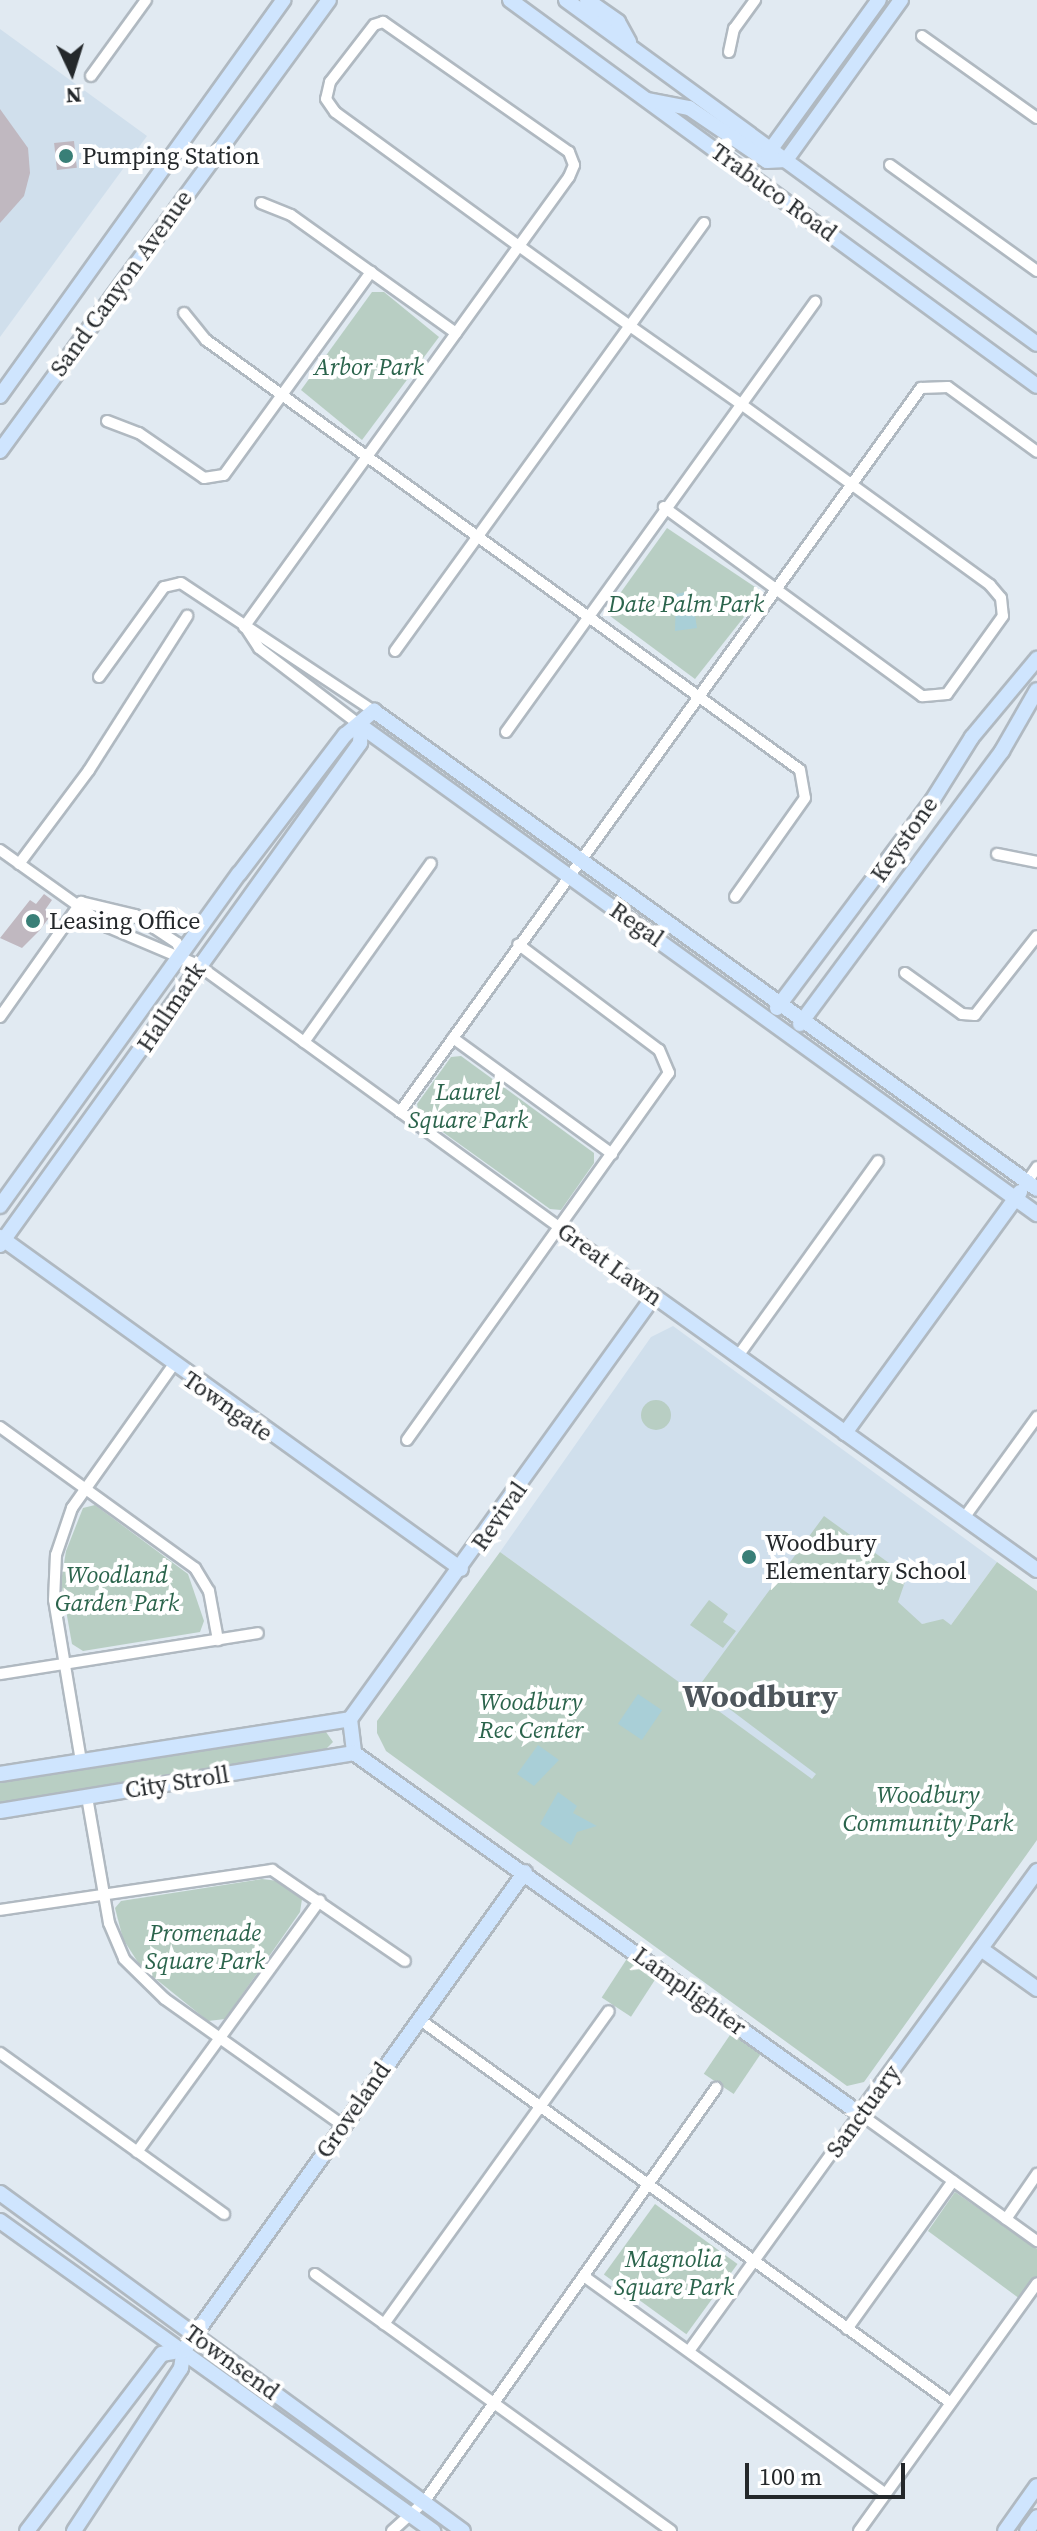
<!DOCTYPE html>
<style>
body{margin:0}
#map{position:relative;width:1037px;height:2531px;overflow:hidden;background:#e1eaf2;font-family:"Source Serif 4",serif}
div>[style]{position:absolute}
.built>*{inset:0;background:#d0dfec}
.green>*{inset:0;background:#b8cec3;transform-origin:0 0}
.round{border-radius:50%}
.water>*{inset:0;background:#a9cfd7;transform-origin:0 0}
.building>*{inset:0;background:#c0b8c0;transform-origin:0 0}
.roads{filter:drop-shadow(2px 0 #b0b9c1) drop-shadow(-2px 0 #b0b9c1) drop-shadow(0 2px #b0b9c1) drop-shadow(0 -2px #b0b9c1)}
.street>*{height:10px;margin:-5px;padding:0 5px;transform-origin:5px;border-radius:5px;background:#fff}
.secondary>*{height:14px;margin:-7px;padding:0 7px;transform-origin:7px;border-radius:7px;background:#cfe5fe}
.dots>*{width:22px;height:22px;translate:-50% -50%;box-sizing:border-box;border:4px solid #fff;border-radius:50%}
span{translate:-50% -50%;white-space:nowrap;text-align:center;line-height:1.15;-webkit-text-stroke:8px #fff;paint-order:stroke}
.poi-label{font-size:24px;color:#24282b}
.left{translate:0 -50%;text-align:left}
.street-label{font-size:24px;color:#24282b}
.park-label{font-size:24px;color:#2b644c;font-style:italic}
.district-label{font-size:32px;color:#4e565c;font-weight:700}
.north{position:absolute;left:32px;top:32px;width:80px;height:80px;-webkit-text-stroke:6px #fff;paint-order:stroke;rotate:176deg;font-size:22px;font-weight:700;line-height:32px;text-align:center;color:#24282b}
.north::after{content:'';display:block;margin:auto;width:28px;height:36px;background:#24282b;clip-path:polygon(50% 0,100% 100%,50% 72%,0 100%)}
.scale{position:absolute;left:745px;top:2463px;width:160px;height:36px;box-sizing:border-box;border:4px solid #24282b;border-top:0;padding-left:10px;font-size:24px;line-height:28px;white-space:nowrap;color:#24282b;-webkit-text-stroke:6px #fff;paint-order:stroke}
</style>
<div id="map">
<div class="built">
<i style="clip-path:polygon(0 29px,147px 136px,0 337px)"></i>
<i style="clip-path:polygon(673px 1326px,997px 1562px,951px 1625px,924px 1623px,812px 1780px,500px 1552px,651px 1337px)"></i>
</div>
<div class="green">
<i style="clip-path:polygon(372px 292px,384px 292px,439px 337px,362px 440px,301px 390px)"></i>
<i style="clip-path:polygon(667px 528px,758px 589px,759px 598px,695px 679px,606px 613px)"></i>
<i style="clip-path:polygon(461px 1056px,594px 1153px,594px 1163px,561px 1210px,550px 1209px,419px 1115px,417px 1104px,451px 1057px)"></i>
<i class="round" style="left:641px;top:1400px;width:30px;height:30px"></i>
<i style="clip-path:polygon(95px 1505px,188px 1574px,204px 1621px,200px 1632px,83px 1651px,72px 1644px,61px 1582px,66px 1551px,83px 1508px)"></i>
<i style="clip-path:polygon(824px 1516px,907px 1576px,898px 1602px,922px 1624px,943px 1619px,951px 1625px,997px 1562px,1037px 1591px,1037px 1840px,864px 2082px,847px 2086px,386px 1751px,377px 1733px,377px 1721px,500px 1552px,812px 1779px,816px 1774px,699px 1686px)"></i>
<i style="clip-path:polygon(709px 1600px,728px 1614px,723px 1622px,736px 1631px,723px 1648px,690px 1625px)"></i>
<i style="clip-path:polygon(326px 1732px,333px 1742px,325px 1750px,0 1803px,0 1781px)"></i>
<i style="clip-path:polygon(262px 1879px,278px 1881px,302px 1899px,300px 1912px,225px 2019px,208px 2021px,141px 1967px,123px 1939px,115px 1908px,121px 1901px)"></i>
<i style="left:630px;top:1954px;width:35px;height:52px;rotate:33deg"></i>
<i style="left:734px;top:2029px;width:36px;height:54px;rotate:34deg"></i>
<i style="clip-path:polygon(955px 2192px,1037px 2249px,1037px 2277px,1020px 2299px,928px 2231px)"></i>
<i style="left:655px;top:2204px;width:102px;height:87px;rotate:36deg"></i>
</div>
<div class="water">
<i style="clip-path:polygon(691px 591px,697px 628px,675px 631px,676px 594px)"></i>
<i style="left:638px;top:1694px;width:29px;height:36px;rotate:34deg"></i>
<i style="clip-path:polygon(538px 1745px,559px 1760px,534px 1786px,517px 1774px)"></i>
<i style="clip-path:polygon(558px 1792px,577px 1806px,573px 1813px,597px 1826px,577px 1832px,571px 1845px,540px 1824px)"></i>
</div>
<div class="building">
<i style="clip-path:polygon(0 109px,28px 148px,30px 173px,24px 196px,0 223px)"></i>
<i style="left:74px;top:141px;width:27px;height:20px;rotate:84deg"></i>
<i style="clip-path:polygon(44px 894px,52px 900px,45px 910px,51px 915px,40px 930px,22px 948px,0 938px,30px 900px,36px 904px)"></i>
</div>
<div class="roads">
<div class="street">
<i style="left:922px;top:36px;width:141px;rotate:35.5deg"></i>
<i style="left:729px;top:52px;width:24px;rotate:-78deg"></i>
<i style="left:734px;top:29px;width:36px;rotate:-54deg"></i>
<i style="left:91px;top:76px;width:94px;rotate:-54.1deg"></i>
<i style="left:890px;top:165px;width:181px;rotate:35.8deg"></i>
<i style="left:261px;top:203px;width:32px;rotate:22deg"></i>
<i style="left:291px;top:215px;width:203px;rotate:35.6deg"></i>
<i style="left:184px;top:313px;width:35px;rotate:51deg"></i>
<i style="left:206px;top:340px;width:733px;rotate:35.9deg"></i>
<i style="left:800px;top:770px;width:28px;rotate:80deg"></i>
<i style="left:805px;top:798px;width:121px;rotate:125.3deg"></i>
<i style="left:107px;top:421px;width:34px;rotate:21deg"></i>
<i style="left:139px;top:433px;width:79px;rotate:34.7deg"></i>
<i style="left:204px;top:478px;width:20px;rotate:-9deg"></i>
<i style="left:224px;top:475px;width:251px;rotate:-54.1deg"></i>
<i style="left:244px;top:627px;width:470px;rotate:-54.2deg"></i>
<i style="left:519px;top:246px;width:85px;rotate:-54.1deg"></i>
<i style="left:569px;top:177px;width:13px;rotate:-67deg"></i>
<i style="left:574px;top:165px;width:14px;rotate:-111deg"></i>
<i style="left:569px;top:152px;width:227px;rotate:-145deg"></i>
<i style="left:383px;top:22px;width:9px;rotate:162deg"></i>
<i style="left:374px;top:25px;width:72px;rotate:127.7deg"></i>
<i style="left:330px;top:82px;width:17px;rotate:103deg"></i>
<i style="left:326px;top:99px;width:16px;rotate:55deg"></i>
<i style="left:335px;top:112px;width:228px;rotate:36.1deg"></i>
<i style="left:519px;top:246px;width:137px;rotate:35.8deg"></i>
<i style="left:630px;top:326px;width:136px;rotate:35.1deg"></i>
<i style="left:741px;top:404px;width:308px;rotate:36deg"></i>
<i style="left:990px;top:585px;width:17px;rotate:50deg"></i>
<i style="left:1001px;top:598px;width:18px;rotate:84deg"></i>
<i style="left:1003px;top:616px;width:96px;rotate:125.7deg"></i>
<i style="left:947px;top:694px;width:25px;rotate:175deg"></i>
<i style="left:922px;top:696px;width:320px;rotate:-143.8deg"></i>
<i style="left:246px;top:628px;width:24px;rotate:57deg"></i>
<i style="left:259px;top:648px;width:128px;rotate:37.4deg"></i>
<i style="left:395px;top:651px;width:528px;rotate:-54.17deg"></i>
<i style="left:99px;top:677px;width:111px;rotate:-54.2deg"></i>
<i style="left:164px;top:587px;width:17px;rotate:-13deg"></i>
<i style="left:181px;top:583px;width:232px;rotate:33.6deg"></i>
<i style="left:506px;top:732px;width:530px;rotate:-54.3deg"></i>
<i style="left:0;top:850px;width:133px;rotate:35.5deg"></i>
<i style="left:108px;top:927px;width:98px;rotate:22.9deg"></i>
<i style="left:198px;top:965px;width:563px;rotate:35.98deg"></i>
<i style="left:997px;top:854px;width:41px;rotate:11.3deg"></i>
<i style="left:19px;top:864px;width:117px;rotate:-53.3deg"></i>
<i style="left:89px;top:770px;width:183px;rotate:-57.5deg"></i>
<i style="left:905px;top:973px;width:70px;rotate:35.7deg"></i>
<i style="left:962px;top:1014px;width:13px;rotate:4deg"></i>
<i style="left:975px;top:1015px;width:100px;rotate:-51.9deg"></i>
<i style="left:0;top:1017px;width:141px;rotate:-54.8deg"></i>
<i style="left:81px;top:902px;width:56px;rotate:13.5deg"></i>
<i style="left:135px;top:915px;width:50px;rotate:33.7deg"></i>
<i style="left:177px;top:943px;width:15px;rotate:67deg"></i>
<i style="left:453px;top:1038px;width:197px;rotate:36.1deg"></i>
<i style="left:304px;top:1042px;width:219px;rotate:-54.6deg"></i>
<i style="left:400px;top:1112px;width:892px;rotate:-54.26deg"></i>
<i style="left:921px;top:388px;width:27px;rotate:-2deg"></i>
<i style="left:948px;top:387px;width:110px;rotate:36.1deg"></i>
<i style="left:1027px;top:1182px;width:18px;rotate:-56deg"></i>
<i style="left:738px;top:1356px;width:240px;rotate:-54.3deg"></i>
<i style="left:0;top:1427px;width:241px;rotate:35.9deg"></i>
<i style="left:195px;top:1568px;width:27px;rotate:59deg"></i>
<i style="left:209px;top:1591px;width:50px;rotate:79.6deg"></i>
<i style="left:407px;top:1440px;width:451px;rotate:-54.5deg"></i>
<i style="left:669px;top:1073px;width:25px;rotate:-113deg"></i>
<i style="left:659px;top:1050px;width:176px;rotate:-143.1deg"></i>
<i style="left:964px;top:1518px;width:125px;rotate:-54.1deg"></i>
<i style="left:0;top:1674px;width:261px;rotate:-9deg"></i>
<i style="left:81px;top:1761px;width:163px;rotate:-99.5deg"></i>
<i style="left:54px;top:1600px;width:45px;rotate:-87.5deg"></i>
<i style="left:56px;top:1555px;width:50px;rotate:-71.2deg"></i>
<i style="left:72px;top:1508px;width:173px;rotate:-54.7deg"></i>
<i style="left:87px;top:1797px;width:128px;rotate:80.1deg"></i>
<i style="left:109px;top:1923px;width:39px;rotate:67deg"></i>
<i style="left:124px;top:1959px;width:57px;rotate:44.3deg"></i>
<i style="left:165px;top:1999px;width:217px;rotate:35.4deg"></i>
<i style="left:0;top:1910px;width:275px;rotate:-8.4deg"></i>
<i style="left:272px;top:1870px;width:161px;rotate:34.4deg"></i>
<i style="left:419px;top:2019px;width:656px;rotate:35.82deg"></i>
<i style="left:0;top:2053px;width:276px;rotate:35.7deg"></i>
<i style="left:137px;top:2152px;width:311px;rotate:-54deg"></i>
<i style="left:1006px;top:2219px;width:55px;rotate:-55.4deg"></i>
<i style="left:315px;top:2274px;width:439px;rotate:35.8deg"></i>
<i style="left:585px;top:2277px;width:371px;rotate:35.8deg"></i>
<i style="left:384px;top:2324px;width:385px;rotate:-54.3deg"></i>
<i style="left:847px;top:2329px;width:182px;rotate:-54.4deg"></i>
<i style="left:689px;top:2351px;width:292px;rotate:-54.2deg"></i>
<i style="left:860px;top:2114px;width:218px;rotate:35.7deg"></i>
<i style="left:392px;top:2531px;width:43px;rotate:-42.2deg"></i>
<i style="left:424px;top:2502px;width:507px;rotate:-54.8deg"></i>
<i style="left:859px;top:2531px;width:305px;rotate:-54.3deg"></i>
</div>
<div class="secondary">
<i style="left:510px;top:0;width:653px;rotate:36.22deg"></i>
<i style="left:566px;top:0;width:583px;rotate:36.14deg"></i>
<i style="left:587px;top:0;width:38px;rotate:35deg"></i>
<i style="left:618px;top:22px;width:23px;rotate:61deg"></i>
<i style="left:648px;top:100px;width:42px;rotate:11deg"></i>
<i style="left:689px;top:108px;width:94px;rotate:34.2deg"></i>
<i style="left:767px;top:161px;width:19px;rotate:-3deg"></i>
<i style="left:771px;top:149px;width:184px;rotate:-54.1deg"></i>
<i style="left:786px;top:160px;width:197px;rotate:-54.3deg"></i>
<i style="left:0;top:396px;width:487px;rotate:-54.4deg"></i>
<i style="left:0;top:451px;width:558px;rotate:-53.89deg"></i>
<i style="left:361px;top:726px;width:834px;rotate:35.83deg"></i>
<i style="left:777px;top:1008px;width:259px;rotate:-53.2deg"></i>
<i style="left:932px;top:801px;width:75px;rotate:-58deg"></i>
<i style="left:972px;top:737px;width:102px;rotate:-50.2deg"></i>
<i style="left:800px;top:1024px;width:340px;rotate:-53.5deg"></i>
<i style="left:1002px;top:751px;width:70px;rotate:-60.2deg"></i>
<i style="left:0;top:1206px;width:409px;rotate:-54.3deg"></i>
<i style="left:239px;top:874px;width:175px;rotate:-52.7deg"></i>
<i style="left:345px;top:735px;width:38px;rotate:-40deg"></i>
<i style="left:374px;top:711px;width:817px;rotate:35.79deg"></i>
<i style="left:0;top:1237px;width:568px;rotate:35.76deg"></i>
<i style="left:0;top:1245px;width:618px;rotate:-54.35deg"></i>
<i style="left:360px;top:743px;width:17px;rotate:-87deg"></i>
<i style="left:845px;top:1433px;width:298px;rotate:-54deg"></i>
<i style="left:1037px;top:1570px;width:471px;rotate:-144.4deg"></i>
<i style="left:654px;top:1296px;width:521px;rotate:125.7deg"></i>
<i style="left:350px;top:1719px;width:34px;rotate:83deg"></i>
<i style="left:354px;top:1753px;width:622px;rotate:35.51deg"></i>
<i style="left:860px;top:2114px;width:301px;rotate:-53.9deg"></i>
<i style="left:0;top:1774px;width:354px;rotate:-8.9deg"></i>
<i style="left:0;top:1811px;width:359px;rotate:-9.3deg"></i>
<i style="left:981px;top:1949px;width:69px;rotate:35.5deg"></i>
<i style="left:0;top:2193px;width:573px;rotate:36.13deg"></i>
<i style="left:0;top:2221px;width:533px;rotate:35.6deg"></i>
<i style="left:27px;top:2531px;width:223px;rotate:-52.7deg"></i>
<i style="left:162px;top:2354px;width:22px;rotate:-10deg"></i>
<i style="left:74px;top:2531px;width:195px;rotate:-56.7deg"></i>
<i style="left:181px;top:2368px;width:18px;rotate:-81deg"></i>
<i style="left:184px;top:2350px;width:587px;rotate:-54.5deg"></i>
<i style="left:1005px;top:2531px;width:55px;rotate:-54.6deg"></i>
<i style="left:1027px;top:2531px;width:17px;rotate:-54deg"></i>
</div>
</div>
<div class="dots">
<i style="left:66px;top:156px;background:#397f77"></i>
<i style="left:33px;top:921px;background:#397f77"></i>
<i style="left:749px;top:1557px;background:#397f77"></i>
</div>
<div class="poi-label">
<span class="left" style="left:82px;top:156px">Pumping Station</span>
<span class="left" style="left:49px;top:921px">Leasing Office</span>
<span class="left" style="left:765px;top:1557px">Woodbury<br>Elementary School</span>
</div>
<div class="street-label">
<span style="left:774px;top:192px;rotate:36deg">Trabuco Road</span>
<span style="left:121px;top:283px;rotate:-54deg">Sand Canyon Avenue</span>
<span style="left:904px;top:839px;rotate:-55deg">Keystone</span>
<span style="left:637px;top:924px;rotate:35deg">Regal</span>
<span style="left:171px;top:1007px;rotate:-56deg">Hallmark</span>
<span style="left:610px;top:1264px;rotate:36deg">Great Lawn</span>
<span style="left:228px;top:1406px;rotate:35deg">Towngate</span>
<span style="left:499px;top:1516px;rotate:-55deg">Revival</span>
<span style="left:177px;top:1782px;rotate:-9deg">City Stroll</span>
<span style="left:690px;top:1991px;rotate:36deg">Lamplighter</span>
<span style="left:353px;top:2110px;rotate:-55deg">Groveland</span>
<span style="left:863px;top:2111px;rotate:-54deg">Sanctuary</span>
<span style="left:232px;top:2362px;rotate:36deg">Townsend</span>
</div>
<div class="park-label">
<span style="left:369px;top:367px">Arbor Park</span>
<span style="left:686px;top:604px">Date Palm Park</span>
<span style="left:468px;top:1106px">Laurel<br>Square Park</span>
<span style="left:117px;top:1589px">Woodland<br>Garden Park</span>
<span style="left:531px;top:1716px">Woodbury<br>Rec Center</span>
<span style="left:928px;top:1809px">Woodbury<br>Community Park</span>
<span style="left:205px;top:1947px">Promenade<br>Square Park</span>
<span style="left:674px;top:2273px">Magnolia<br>Square Park</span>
</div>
<div class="district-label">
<span style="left:760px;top:1696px">Woodbury</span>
</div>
<div class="north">N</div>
<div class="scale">100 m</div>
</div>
